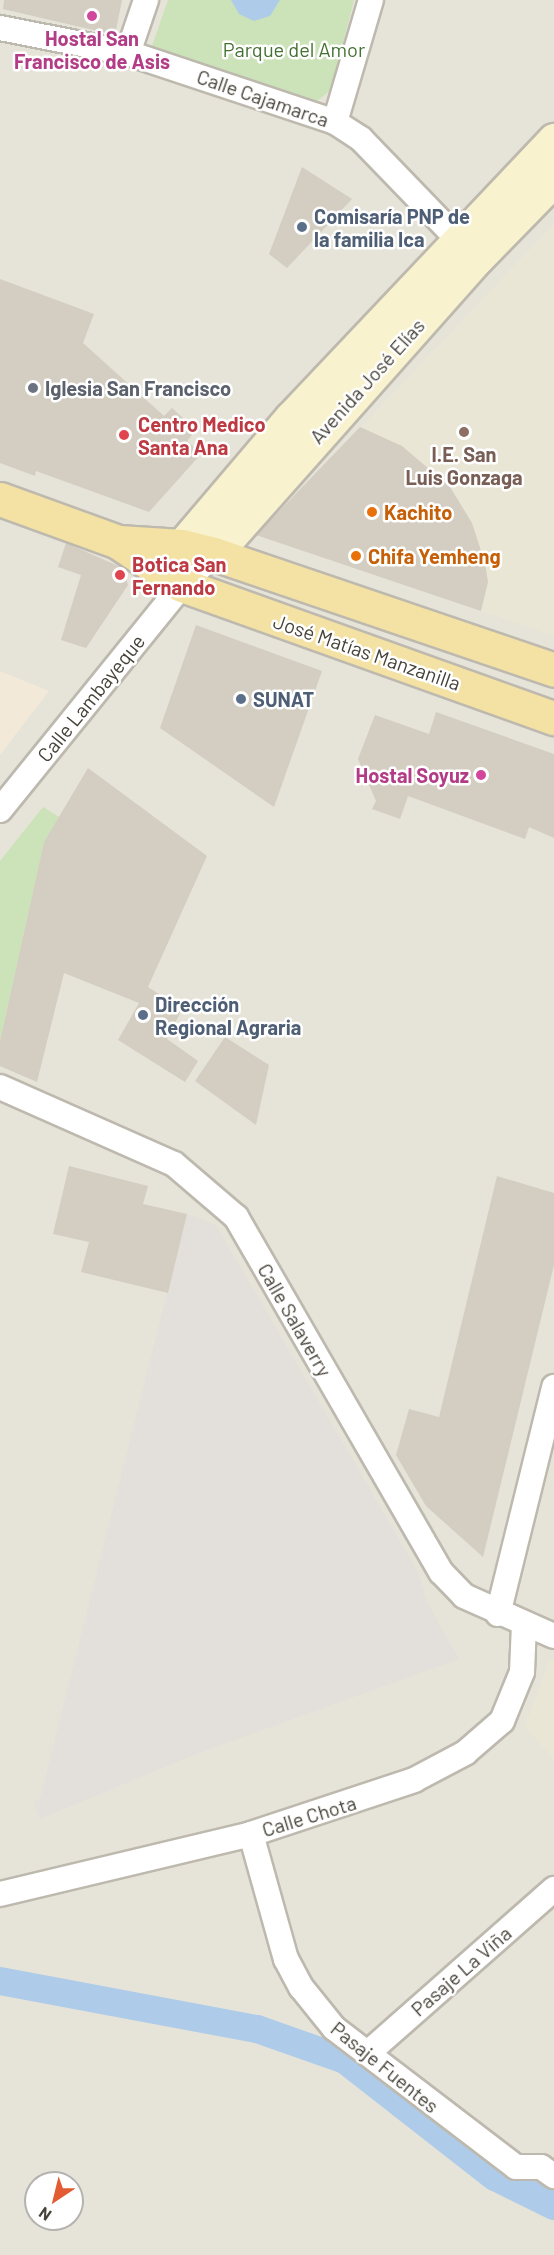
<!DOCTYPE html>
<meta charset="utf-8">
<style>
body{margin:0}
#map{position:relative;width:554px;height:2255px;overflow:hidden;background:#f3f1ea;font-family:Barlow,sans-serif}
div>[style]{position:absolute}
.residential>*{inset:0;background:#e6e3d9}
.commercial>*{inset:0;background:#f2e9d8}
.industrial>*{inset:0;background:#e3e0db}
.education>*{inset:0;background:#eae6d6}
.green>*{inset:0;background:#cce2b8}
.water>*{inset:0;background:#aecce9}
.canal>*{height:28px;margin:-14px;padding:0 14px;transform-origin:14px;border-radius:14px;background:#aecce9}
.building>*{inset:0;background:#d3cec1}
.roads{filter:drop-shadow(2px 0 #beb9ae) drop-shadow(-2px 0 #beb9ae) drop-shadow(0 2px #beb9ae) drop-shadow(0 -2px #beb9ae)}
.street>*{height:24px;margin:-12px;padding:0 12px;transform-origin:12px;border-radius:12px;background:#fff}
.secondary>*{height:33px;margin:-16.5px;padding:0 16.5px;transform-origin:16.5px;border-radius:16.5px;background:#f9f2ce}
.primary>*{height:33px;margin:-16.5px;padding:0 16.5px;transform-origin:16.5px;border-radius:16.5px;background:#f3e2a3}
.dots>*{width:16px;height:16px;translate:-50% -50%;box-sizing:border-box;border:3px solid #fff;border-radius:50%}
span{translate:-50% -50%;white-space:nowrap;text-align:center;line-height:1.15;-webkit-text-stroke:5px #fff;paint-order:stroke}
.hotel-label{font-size:20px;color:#b23c85;font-weight:700}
.right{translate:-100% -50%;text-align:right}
.park-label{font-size:20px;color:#457232}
.street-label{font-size:20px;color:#464239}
.service-label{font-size:20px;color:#4e5e75;font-weight:700}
.left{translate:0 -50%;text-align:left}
.worship-label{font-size:20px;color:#5b616d;font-weight:700}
.health-label{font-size:20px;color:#be3a42;font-weight:700}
.education-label{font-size:20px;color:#785e54;font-weight:700}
.food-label{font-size:20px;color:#c56008;font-weight:700}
.north{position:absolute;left:24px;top:2171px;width:60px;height:60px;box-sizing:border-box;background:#fff;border:2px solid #b5b3b0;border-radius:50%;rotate:215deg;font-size:16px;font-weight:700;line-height:24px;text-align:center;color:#464239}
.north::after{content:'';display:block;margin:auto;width:21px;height:27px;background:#e25b33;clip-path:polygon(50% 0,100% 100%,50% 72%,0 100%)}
</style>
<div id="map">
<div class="residential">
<i style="clip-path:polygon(evenodd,0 0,554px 0,554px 2255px,0 2255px,0 0,36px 2183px,72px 2183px,72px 2219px,36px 2219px,36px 2183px)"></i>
</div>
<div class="commercial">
<i style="clip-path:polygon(0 671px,49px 691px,0 755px)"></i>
</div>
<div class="industrial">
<i style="clip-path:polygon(187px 1214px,216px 1225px,418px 1572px,428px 1604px,459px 1659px,196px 1754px,40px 1819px,34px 1802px,40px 1799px)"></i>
</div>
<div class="education">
<i style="clip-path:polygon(554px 224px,554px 636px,481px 611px,488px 582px,485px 563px,472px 523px,451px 487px,402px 446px,361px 427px)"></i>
<i style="clip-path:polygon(550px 1659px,554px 1660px,554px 1759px,525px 1727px)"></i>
</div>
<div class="green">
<i style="clip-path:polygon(168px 0,354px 0,331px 90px,312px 105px,154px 52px,152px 46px)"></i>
<i style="clip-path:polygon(43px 807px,59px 817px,44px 843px,0 1041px,0 861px)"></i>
</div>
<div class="water">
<i style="clip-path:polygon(231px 0,280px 0,270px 16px,254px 21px,239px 14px)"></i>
</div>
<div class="canal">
<i style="left:0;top:1981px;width:261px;rotate:10.6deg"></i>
<i style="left:257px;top:2029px;width:93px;rotate:19.4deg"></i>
<i style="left:345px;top:2060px;width:190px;rotate:38deg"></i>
<i style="left:495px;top:2177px;width:66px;rotate:26.2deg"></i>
</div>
<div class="building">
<i style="clip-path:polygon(4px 0,122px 0,115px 35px,3px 9px)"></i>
<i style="clip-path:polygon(302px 167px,352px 199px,287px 268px,269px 254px)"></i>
<i style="clip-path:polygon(0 279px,94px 314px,83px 343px,164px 416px,172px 408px,196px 430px,187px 441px,201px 454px,149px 512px,36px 471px,35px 476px,0 463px)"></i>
<i style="clip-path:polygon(360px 427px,402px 446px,450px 487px,472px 523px,485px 563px,488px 582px,481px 611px,256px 535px)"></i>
<i style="clip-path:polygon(66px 543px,123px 568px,128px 585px,86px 648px,61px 640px,81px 575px,58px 567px)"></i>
<i style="clip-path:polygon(196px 625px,322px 671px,274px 807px,160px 728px)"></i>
<i style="clip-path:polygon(436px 712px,554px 754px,554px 838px,529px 827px,525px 839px,408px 796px,400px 819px,372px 809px,376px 801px,358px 759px,375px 715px,429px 734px)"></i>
<i style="clip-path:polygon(88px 768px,207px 856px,148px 987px,182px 1009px,167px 1039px,198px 1061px,185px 1082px,118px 1040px,139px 1003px,64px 973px,37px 1082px,0 1066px,0 1041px,44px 842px)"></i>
<i style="clip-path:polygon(225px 1037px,269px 1065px,256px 1125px,195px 1081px)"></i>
<i style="clip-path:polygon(69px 1166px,148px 1186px,143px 1204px,187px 1214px,168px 1293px,81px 1272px,89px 1242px,53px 1234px)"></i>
<i style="clip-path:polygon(497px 1176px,554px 1193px,554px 1265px,483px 1557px,426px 1506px,396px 1455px,409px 1409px,439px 1417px)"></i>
</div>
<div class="roads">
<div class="street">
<i style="left:0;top:28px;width:130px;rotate:11.1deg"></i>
<i style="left:128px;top:53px;width:218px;rotate:18.4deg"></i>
<i style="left:335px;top:122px;width:31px;rotate:33deg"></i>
<i style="left:361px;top:139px;width:158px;rotate:46deg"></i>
<i style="left:128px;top:53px;width:56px;rotate:-71.2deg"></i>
<i style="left:335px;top:122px;width:127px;rotate:-73.6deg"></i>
<i style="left:0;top:810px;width:289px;rotate:-51deg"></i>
<i style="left:182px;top:585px;width:45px;rotate:-44.1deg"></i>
<i style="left:0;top:1087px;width:190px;rotate:23.9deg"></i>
<i style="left:174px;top:1164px;width:82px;rotate:40.5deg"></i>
<i style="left:236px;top:1217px;width:410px;rotate:60deg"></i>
<i style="left:441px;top:1572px;width:33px;rotate:46deg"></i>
<i style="left:464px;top:1596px;width:98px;rotate:24deg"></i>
<i style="left:498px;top:1614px;width:234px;rotate:-76.1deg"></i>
<i style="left:251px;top:1834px;width:130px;rotate:74.4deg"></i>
<i style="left:286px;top:1959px;width:32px;rotate:62deg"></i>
<i style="left:301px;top:1987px;width:53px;rotate:51.2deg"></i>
<i style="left:334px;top:2028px;width:229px;rotate:37.4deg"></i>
<i style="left:516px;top:2167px;width:25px"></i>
<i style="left:541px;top:2167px;width:16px;rotate:35deg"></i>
<i style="left:0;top:1894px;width:258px;rotate:-13.4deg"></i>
<i style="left:251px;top:1834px;width:172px;rotate:-18.3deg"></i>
<i style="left:414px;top:1780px;width:58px;rotate:-27.9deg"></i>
<i style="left:465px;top:1753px;width:49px;rotate:-40.9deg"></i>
<i style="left:502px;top:1721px;width:53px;rotate:-67.8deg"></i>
<i style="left:522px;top:1672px;width:47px;rotate:-87.6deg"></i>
<i style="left:369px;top:2052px;width:247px;rotate:-41.4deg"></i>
</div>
<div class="secondary">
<i style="left:182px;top:546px;width:168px;rotate:-49.6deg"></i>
<i style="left:291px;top:418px;width:383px;rotate:-46.6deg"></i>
<i style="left:214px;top:554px;width:396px;rotate:-48.4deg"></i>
<i style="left:477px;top:258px;width:110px;rotate:-45.7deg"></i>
</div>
<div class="primary">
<i style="left:0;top:499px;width:126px;rotate:20deg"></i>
<i style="left:118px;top:542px;width:77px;rotate:33.9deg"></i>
<i style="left:182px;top:585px;width:395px;rotate:19.7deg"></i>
<i style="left:119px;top:542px;width:63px;rotate:3.6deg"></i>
<i style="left:182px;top:546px;width:33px;rotate:14deg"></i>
<i style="left:214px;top:554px;width:359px;rotate:18.8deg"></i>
</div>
</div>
<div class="dots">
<i style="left:92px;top:16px;background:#d1479c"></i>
<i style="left:302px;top:227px;background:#5c6f8a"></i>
<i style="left:33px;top:388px;background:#6b7280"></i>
<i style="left:464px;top:432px;background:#8d6e63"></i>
<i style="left:124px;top:435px;background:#e0444e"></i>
<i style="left:372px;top:512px;background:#e8710a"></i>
<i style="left:356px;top:556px;background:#e8710a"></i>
<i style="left:120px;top:575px;background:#e0444e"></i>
<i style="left:241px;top:699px;background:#5c6f8a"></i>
<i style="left:481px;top:775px;background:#d1479c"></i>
<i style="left:143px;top:1015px;background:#5c6f8a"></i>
</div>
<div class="hotel-label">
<span style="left:92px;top:50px">Hostal San<br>Francisco de Asis</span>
<span class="right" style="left:469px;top:775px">Hostal Soyuz</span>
</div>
<div class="park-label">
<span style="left:294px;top:49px">Parque del Amor</span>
</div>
<div class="street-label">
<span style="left:263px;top:98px;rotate:19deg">Calle Cajamarca</span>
<span style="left:367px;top:381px;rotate:-48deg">Avenida José Elías</span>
<span style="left:367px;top:652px;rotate:19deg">José Matías Manzanilla</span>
<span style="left:91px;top:698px;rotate:-51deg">Calle Lambayeque</span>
<span style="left:295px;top:1320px;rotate:60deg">Calle Salaverry</span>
<span style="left:309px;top:1816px;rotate:-17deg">Calle Chota</span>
<span style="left:461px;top:1971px;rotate:-41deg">Pasaje La Viña</span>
<span style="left:385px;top:2067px;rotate:39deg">Pasaje Fuentes</span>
</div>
<div class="service-label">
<span class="left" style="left:314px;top:228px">Comisaría PNP de<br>la familia Ica</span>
<span class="left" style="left:253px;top:699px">SUNAT</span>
<span class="left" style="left:155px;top:1016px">Dirección<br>Regional Agraria</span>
</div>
<div class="worship-label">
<span class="left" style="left:45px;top:388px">Iglesia San Francisco</span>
</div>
<div class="health-label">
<span class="left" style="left:138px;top:436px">Centro Medico<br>Santa Ana</span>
<span class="left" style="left:132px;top:576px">Botica San<br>Fernando</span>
</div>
<div class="education-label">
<span style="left:464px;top:466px">I.E. San<br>Luis Gonzaga</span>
</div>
<div class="food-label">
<span class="left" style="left:384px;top:512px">Kachito</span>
<span class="left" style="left:368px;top:556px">Chifa Yemheng</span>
</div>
<div class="north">N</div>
</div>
